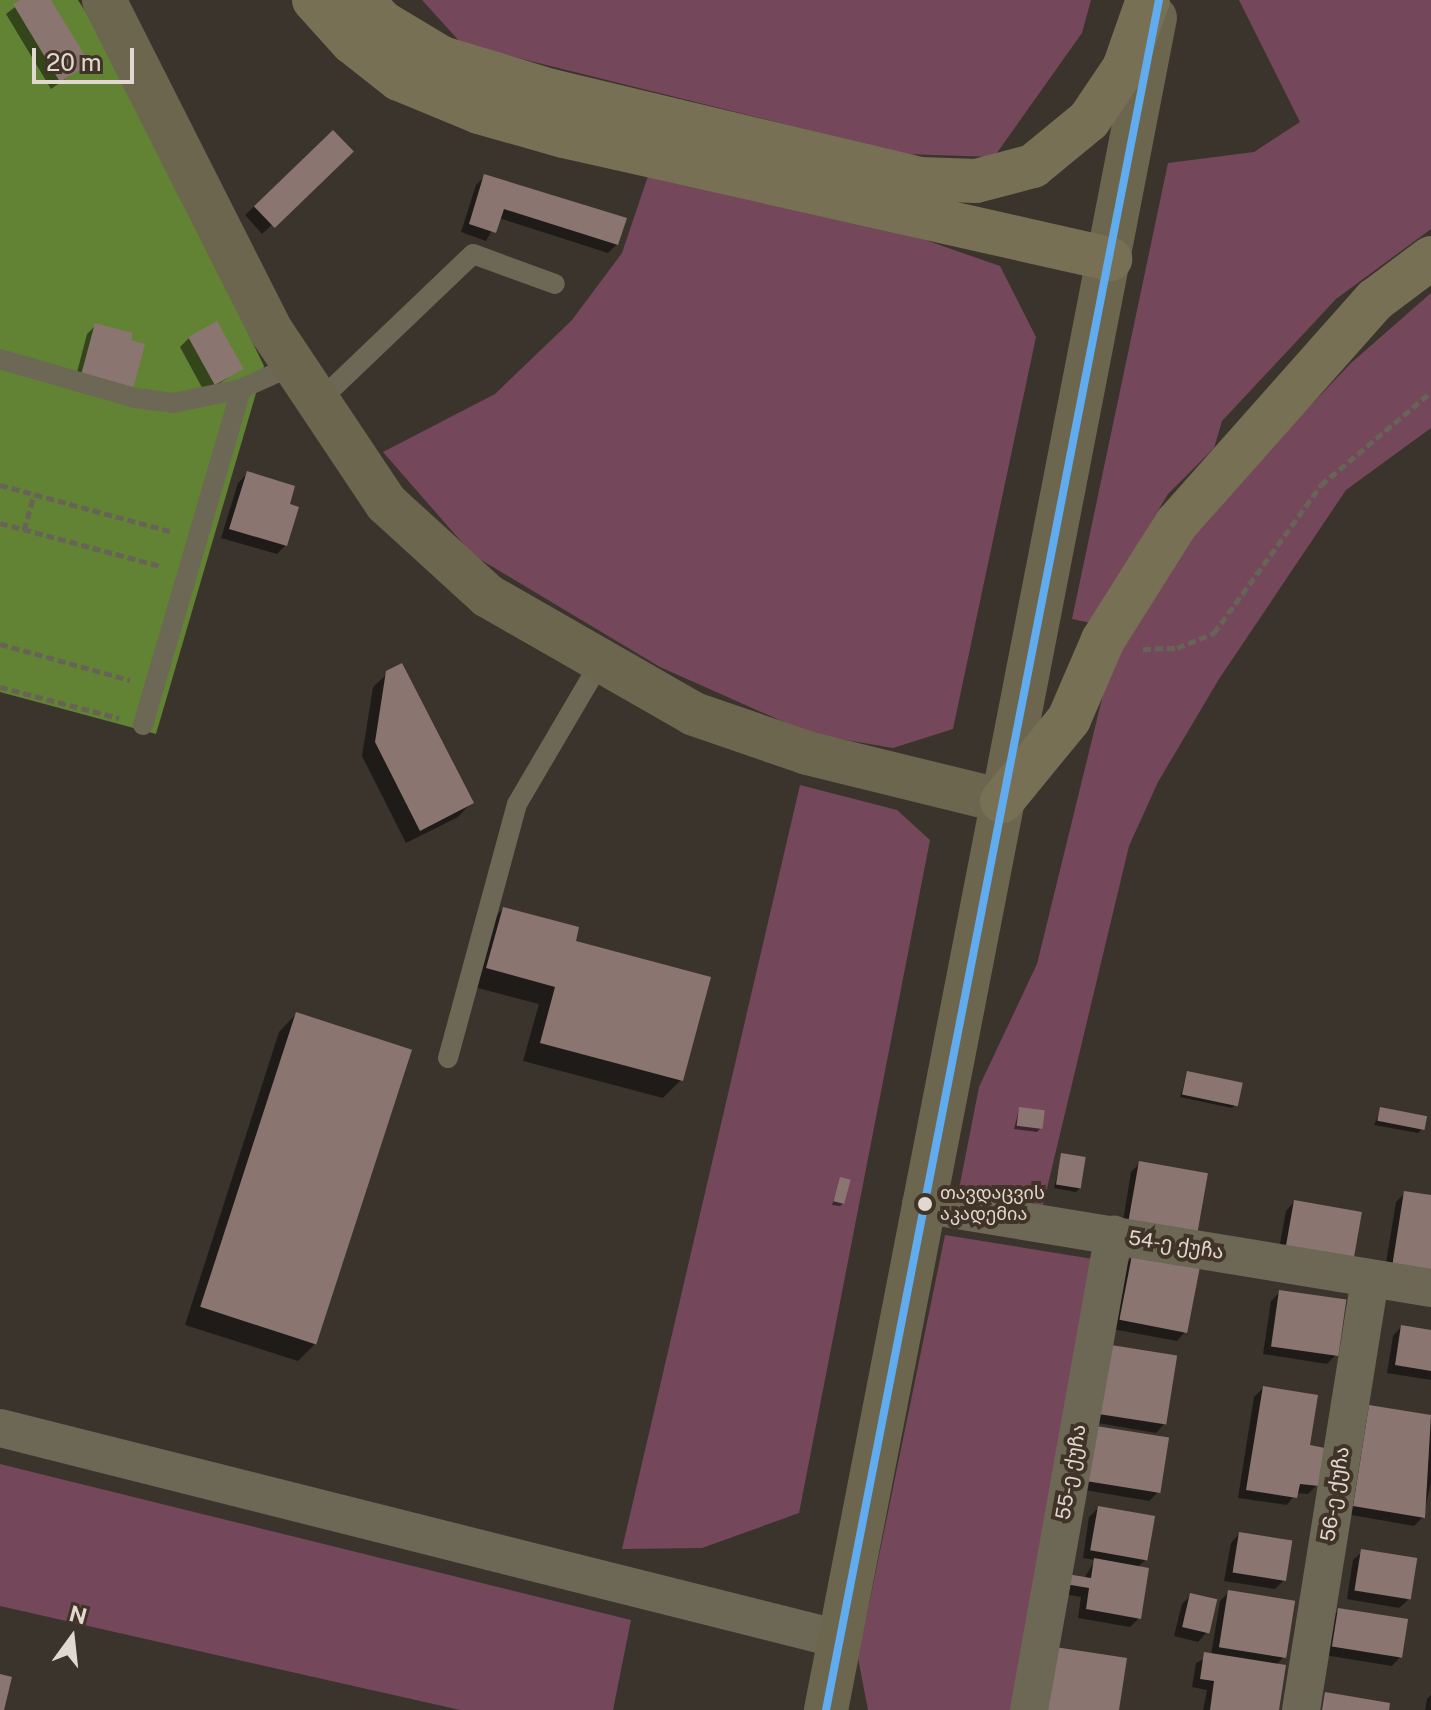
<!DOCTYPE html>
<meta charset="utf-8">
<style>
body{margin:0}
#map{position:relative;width:1431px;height:1710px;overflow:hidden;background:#3b342d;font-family:"Public Sans","Noto Sans Georgian",sans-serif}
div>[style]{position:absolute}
.green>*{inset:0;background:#75475a}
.water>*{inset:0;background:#628234}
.shadow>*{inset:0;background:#0007}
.building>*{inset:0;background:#8b7570;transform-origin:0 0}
.path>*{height:5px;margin-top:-2.5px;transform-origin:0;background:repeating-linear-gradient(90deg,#676356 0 8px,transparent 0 12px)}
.service>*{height:20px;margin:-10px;padding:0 10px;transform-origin:10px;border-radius:10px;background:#6d6755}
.minor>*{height:38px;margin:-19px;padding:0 19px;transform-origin:19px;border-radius:19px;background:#6d6755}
.secondary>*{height:44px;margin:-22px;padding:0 22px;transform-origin:22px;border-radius:22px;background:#6d664f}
.motorway>*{height:44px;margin:-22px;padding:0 22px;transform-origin:22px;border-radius:22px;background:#777054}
.bus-1>*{height:8px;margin:-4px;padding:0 4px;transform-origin:4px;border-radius:4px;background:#60acee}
.dots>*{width:22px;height:22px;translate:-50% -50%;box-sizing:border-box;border:4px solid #413327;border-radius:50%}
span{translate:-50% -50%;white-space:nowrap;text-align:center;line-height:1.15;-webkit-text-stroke:8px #413327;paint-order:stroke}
.bus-label{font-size:18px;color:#e1d8d1}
.left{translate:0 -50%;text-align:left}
.street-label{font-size:20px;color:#e1d8d1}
.north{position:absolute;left:32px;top:1598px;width:80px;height:80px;-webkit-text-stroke:6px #413327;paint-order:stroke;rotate:15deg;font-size:22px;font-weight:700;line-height:32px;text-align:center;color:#e1d8d1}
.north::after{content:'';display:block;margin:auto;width:28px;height:36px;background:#e1d8d1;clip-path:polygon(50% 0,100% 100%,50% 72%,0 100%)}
.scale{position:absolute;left:32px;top:48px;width:102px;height:36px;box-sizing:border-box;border:4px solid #e1d8d1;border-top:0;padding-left:10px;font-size:24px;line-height:28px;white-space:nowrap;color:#e1d8d1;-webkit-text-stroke:6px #413327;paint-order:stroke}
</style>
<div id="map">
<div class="green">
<i style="clip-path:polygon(422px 0,1091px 0,1082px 33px,994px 157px,905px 154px,462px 44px)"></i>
<i style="clip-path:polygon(1239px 0,1431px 0,1431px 229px,1336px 299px,1222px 421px,1214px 448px,1168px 494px,1091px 623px,1072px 619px,1168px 163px,1254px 152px,1300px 122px)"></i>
<i style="clip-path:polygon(648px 176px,911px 235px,1000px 266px,1036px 337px,953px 729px,893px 748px,811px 734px,660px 667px,473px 555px,383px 452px,495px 394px,572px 320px,622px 253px)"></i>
<i style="clip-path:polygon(1431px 293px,1431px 428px,1346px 490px,1219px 679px,1158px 782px,1129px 846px,1043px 1205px,959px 1189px,979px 1087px,1037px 964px,1111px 662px,1182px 546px,1218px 503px,1351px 363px)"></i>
<i style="clip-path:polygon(800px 785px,897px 810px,930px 840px,799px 1513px,702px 1548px,622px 1549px)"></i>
<i style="clip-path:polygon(945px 1235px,1093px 1259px,1016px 1710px,868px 1710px,858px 1658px)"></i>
<i style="clip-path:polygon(0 1464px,631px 1620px,613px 1710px,460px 1710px,0 1606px)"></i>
</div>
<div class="water">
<i style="clip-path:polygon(0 0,78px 0,116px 59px,264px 366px,156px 734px,0 692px)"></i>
</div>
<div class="shadow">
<i style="clip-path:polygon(24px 0,49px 0,87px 64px,51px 89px,6px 14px)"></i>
<i style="clip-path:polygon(333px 132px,342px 160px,262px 234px,245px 215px)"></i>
<i style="clip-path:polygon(485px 176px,617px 244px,608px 253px,499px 218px,486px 241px,461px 232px,476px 185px)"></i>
<i style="clip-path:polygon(96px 325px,130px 334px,74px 384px,87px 334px)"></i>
<i style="clip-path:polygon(189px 338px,241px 369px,205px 393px,180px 347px)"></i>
<i style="clip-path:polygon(247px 474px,287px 506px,286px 545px,277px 554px,221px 538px,238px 483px)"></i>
<i style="clip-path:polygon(388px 673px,471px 803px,458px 817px,406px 843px,362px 756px,373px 687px)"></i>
<i style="clip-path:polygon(503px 909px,573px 942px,681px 1080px,663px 1098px,523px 1061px,539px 1004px,470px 986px,485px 927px)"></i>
<i style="clip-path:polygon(296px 1014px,316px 1343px,298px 1361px,185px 1325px,279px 1032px)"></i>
<i style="clip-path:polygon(1187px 1073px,1236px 1104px,1232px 1108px,1180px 1097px)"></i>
<i style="clip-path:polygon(1019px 1109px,1041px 1128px,1037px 1132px,1014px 1129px)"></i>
<i style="clip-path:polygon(1381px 1109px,1422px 1129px,1418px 1133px,1374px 1125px)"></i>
<i style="clip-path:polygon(1062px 1155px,1080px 1188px,1076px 1192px,1054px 1188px)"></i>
<i style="clip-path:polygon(1140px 1163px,1195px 1235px,1121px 1233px,1131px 1172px)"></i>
<i style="clip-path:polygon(841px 1179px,844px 1203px,840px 1206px,832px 1205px)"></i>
<i style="clip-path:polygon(1405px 1193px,1431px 1197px,1431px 1283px,1384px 1275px,1396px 1202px)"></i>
<i style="clip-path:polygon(1294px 1202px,1352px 1262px,1277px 1260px,1286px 1211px)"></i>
<i style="clip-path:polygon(1132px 1258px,1185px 1332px,1177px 1341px,1112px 1329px,1123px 1266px)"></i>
<i style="clip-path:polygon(1280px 1292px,1336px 1355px,1327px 1364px,1263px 1354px,1271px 1301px)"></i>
<i style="clip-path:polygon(1401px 1327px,1431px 1332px,1431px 1380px,1387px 1373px,1393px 1336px)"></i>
<i style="clip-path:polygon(1103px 1356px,1164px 1424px,1156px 1433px,1092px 1422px)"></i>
<i style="clip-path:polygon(1263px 1388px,1308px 1446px,1317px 1485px,1308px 1494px,1296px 1493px,1287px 1505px,1238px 1498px,1254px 1397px)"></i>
<i style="clip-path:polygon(1370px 1407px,1431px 1417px,1431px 1483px,1423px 1517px,1414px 1526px,1346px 1514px,1361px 1416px)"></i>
<i style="clip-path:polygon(1087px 1437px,1158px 1492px,1149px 1501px,1079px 1489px)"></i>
<i style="clip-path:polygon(1098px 1508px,1146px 1559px,1137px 1568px,1139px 1618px,1130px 1627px,1078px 1618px,1081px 1597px,1058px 1593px,1068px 1577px,1084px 1579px,1095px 1560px,1083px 1558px,1089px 1517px)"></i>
<i style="clip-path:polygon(1239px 1534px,1284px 1580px,1275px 1589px,1224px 1581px,1231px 1543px)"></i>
<i style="clip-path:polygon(1362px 1552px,1408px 1600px,1399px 1608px,1347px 1599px,1353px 1560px)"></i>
<i style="clip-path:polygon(1229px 1592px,1283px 1658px,1275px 1666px,1277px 1710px,1203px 1710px,1207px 1690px,1192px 1687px,1196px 1663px,1211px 1655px,1220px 1601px)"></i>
<i style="clip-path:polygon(1191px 1595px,1206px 1633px,1198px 1642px,1174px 1636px,1182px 1604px)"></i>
<i style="clip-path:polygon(1339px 1610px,1400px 1657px,1392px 1666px,1324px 1655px,1330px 1619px)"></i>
<i style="clip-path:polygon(1431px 1695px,1431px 1710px,1425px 1710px,1427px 1699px)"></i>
</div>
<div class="building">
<i style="clip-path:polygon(20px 0,51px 0,90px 64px,60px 82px,13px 4px)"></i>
<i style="left:333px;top:130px;width:30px;height:110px;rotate:46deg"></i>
<i style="clip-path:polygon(484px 174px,627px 218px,618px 245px,504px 209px,496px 233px,469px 224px)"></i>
<i style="left:217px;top:321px;width:55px;height:33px;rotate:61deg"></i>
<i style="clip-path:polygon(95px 323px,133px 333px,131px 340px,145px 344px,133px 389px,81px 375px)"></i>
<i style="clip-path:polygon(247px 471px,295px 486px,290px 504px,299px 507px,287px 546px,229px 529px)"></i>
<i style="clip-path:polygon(402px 663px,474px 803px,420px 831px,375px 742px,386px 671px)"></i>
<i style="clip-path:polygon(503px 907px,579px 927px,576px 941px,711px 977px,683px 1081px,540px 1043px,555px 987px,486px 968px)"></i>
<i style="left:296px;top:1012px;width:122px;height:310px;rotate:18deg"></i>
<i style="left:1187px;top:1071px;width:57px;height:24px;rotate:12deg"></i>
<i style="left:1019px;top:1107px;width:26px;height:19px;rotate:7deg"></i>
<i style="left:1380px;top:1107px;width:48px;height:14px;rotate:11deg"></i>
<i style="left:1061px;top:1153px;width:25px;height:32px;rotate:9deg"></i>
<i style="left:1139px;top:1161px;width:70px;height:65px;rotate:10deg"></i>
<i style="left:840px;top:1177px;width:11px;height:25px;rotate:15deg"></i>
<i style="clip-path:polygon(1404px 1191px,1431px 1195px,1431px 1273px,1392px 1267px)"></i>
<i style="left:1294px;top:1200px;width:69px;height:52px;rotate:10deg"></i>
<i style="left:1132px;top:1255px;width:69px;height:66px;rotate:11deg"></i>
<i style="left:1279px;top:1290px;width:68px;height:57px;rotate:8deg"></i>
<i style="clip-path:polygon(1401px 1325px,1431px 1330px,1431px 1371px,1395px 1365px)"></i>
<i style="left:1111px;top:1345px;width:67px;height:70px;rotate:9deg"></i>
<i style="clip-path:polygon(1263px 1386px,1318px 1395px,1310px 1445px,1325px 1448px,1319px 1486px,1300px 1484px,1297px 1498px,1246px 1490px)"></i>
<i style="clip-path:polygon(1369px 1405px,1431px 1415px,1425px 1518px,1353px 1506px)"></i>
<i style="left:1096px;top:1426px;width:74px;height:56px;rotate:9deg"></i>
<i style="left:1098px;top:1506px;width:58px;height:45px;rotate:10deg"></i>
<i style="left:1239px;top:1532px;width:54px;height:41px;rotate:9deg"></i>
<i style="left:1361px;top:1549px;width:57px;height:42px;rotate:9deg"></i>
<i style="clip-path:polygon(1094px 1558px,1149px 1568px,1141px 1619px,1086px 1609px,1089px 1588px,1065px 1584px,1067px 1574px,1091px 1578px)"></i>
<i style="left:1228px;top:1590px;width:68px;height:58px;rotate:9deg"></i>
<i style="left:1190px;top:1593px;width:28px;height:35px;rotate:13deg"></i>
<i style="left:1338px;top:1608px;width:71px;height:39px;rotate:9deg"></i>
<i style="clip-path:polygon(1055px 1647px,1127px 1658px,1119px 1710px,1046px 1710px)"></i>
<i style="clip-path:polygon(1204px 1652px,1286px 1665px,1279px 1710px,1210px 1710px,1214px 1681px,1200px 1679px)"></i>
<i style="clip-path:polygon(0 1674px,12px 1677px,4px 1710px,0 1710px)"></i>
<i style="clip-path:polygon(1325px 1692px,1390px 1703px,1389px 1710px,1322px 1710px)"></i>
</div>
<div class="path">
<i style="left:0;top:485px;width:179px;rotate:15.2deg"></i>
<i style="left:0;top:523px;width:167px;rotate:15deg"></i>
<i style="left:24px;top:530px;width:37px;rotate:-74deg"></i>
<i style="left:0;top:644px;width:135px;rotate:15.5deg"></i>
<i style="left:1143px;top:649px;width:34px;rotate:-2deg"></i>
<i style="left:1177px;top:648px;width:40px;rotate:-22deg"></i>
<i style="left:1214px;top:633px;width:183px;rotate:-54.1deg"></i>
<i style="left:1321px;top:485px;width:144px;rotate:-40.2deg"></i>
<i style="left:0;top:687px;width:123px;rotate:14.6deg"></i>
</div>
<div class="service">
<i style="left:0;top:359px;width:141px;rotate:16.1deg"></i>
<i style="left:135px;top:398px;width:38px;rotate:7deg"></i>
<i style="left:173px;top:403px;width:69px;rotate:-11.6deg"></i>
<i style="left:241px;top:389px;width:58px;rotate:-24.4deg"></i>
<i style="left:318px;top:402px;width:214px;rotate:-43.7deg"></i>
<i style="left:473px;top:254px;width:87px;rotate:20.1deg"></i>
<i style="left:143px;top:725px;width:350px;rotate:-73.7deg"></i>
<i style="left:448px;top:1058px;width:263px;rotate:-74.8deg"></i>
<i style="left:517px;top:804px;width:166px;rotate:-59.6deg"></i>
</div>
<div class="minor">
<i style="left:921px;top:1204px;width:517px;rotate:9.35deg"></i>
<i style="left:0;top:1428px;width:865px;rotate:14.12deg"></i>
<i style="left:1029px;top:1710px;width:483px;rotate:-79.9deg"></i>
<i style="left:1301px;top:1710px;width:437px;rotate:-80.9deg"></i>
</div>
<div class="secondary">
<i style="left:104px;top:0;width:372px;rotate:63.2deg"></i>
<i style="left:272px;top:332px;width:206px;rotate:56.3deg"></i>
<i style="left:386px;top:503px;width:138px;rotate:42.4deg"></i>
<i style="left:488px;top:596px;width:237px;rotate:29.8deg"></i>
<i style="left:694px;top:714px;width:120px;rotate:19deg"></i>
<i style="left:807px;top:753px;width:201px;rotate:13.8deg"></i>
<i style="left:826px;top:1710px;width:1724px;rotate:-79deg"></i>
</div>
<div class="motorway">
<i style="left:314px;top:0;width:57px;rotate:47.9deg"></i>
<i style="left:352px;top:42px;width:60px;rotate:38.2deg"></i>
<i style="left:399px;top:79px;width:87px;rotate:22.4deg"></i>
<i style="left:479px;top:112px;width:88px;rotate:15.8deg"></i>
<i style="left:564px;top:136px;width:560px;rotate:12.7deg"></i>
<i style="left:362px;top:0;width:30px;rotate:48deg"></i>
<i style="left:382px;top:22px;width:70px;rotate:31deg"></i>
<i style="left:442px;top:58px;width:114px;rotate:16.8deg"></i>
<i style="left:551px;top:91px;width:379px;rotate:13.4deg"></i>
<i style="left:920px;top:179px;width:56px;rotate:2deg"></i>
<i style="left:976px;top:181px;width:59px;rotate:-14.7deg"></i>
<i style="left:1033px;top:166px;width:72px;rotate:-39.4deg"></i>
<i style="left:1089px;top:120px;width:63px;rotate:-56.1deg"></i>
<i style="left:1124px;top:68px;width:72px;rotate:-70.6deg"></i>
<i style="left:1002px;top:801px;width:106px;rotate:-50.7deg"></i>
<i style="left:1069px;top:719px;width:86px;rotate:-66.7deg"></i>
<i style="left:1103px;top:640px;width:137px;rotate:-57.8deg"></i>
<i style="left:1176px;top:524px;width:300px;rotate:-48.4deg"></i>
<i style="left:1375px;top:300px;width:70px;rotate:-36.9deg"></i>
</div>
<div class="bus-1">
<i style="left:826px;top:1710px;width:1742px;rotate:-78.98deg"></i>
</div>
<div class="dots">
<i style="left:925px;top:1204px;background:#e1d8d1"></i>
</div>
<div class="bus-label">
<span class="left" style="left:940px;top:1204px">თავდაცვის<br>აკადემია</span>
</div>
<div class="street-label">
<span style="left:1176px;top:1245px;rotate:9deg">54-ე ქუჩა</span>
<span style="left:1071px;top:1472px;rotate:-80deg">55-ე ქუჩა</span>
<span style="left:1335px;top:1494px;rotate:-81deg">56-ე ქუჩა</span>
</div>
<div class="north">N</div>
<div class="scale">20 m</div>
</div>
